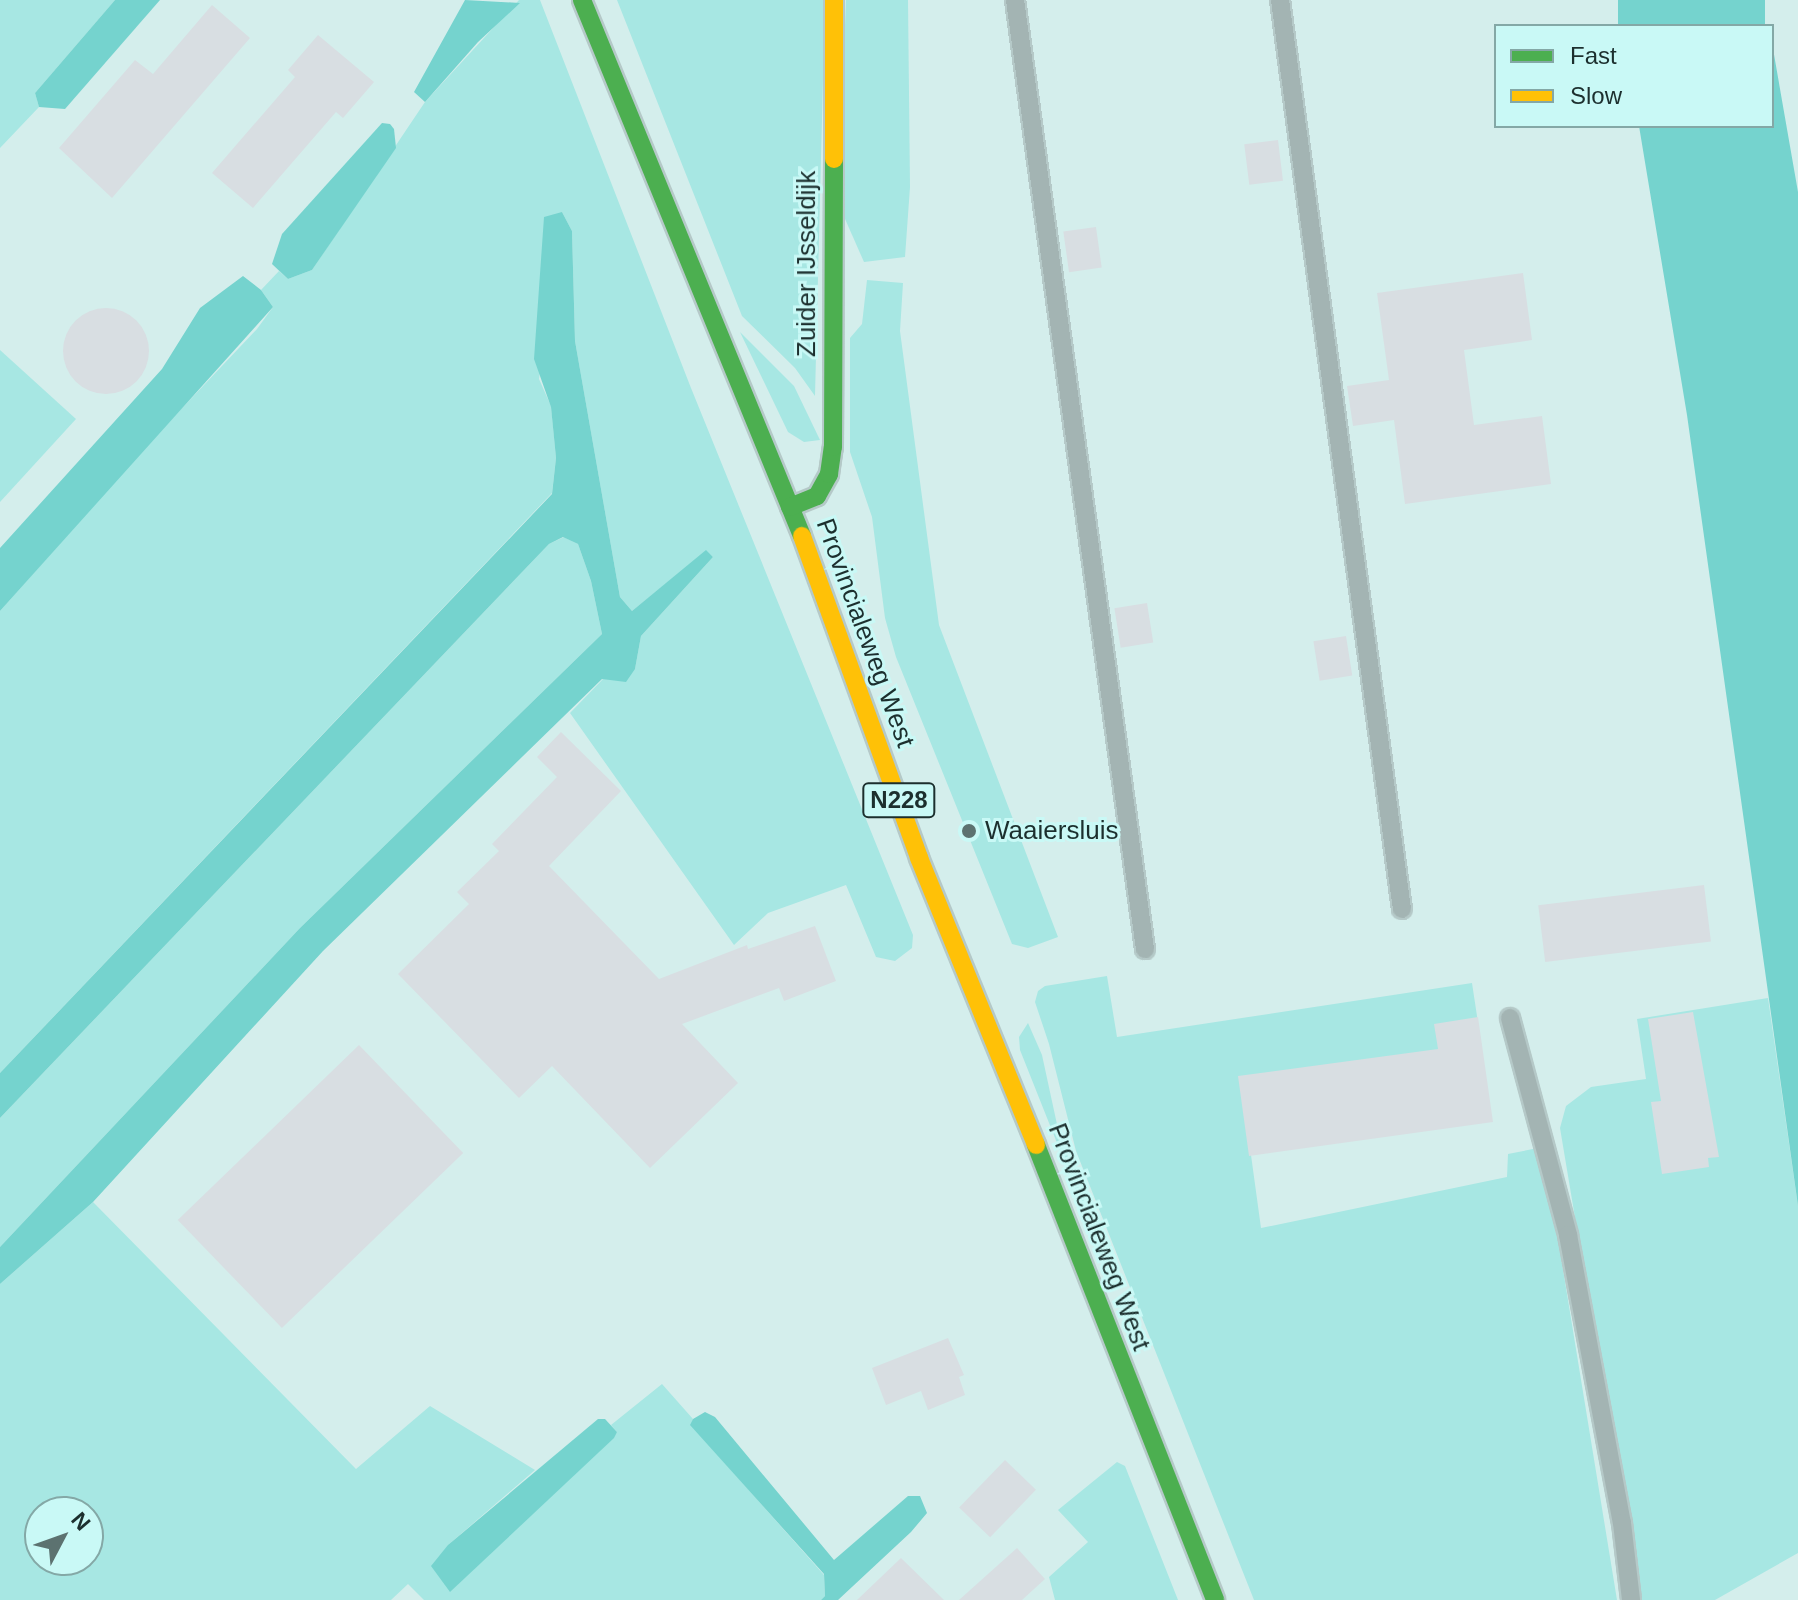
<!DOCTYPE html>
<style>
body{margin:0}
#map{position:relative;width:1798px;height:1600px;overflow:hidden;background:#d4eeec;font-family:Helvetica,sans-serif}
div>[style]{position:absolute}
.green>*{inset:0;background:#a7e7e3}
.water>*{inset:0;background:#75d3ce;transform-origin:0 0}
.building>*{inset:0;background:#d8dee2;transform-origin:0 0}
.round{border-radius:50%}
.roads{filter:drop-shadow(2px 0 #b5c9c8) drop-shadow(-2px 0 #b5c9c8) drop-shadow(0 2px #b5c9c8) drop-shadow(0 -2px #b5c9c8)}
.lane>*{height:18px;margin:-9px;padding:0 9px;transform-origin:9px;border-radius:9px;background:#a3b4b3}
.fast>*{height:18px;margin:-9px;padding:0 9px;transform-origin:9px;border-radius:9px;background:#4caf50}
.slow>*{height:18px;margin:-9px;padding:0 9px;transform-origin:9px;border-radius:9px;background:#ffc107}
.dots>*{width:22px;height:22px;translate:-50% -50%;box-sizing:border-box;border:4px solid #c9f9f6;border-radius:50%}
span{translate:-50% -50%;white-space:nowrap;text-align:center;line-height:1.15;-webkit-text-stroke:6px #c9f9f6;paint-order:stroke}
.shield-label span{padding:2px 6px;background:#c9f9f6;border:2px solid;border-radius:6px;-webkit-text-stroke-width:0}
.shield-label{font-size:24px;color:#1c2f2e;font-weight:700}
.street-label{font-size:26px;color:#1c2f2e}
.poi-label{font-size:26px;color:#1c2f2e}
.left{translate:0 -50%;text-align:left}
.legend{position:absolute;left:1494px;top:24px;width:280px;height:104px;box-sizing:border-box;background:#c9f9f6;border:2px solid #84a8a6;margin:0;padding:10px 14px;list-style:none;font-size:24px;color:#1c2f2e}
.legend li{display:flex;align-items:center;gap:16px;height:40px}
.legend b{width:40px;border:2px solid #84a8a6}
.north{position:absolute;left:24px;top:1496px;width:80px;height:80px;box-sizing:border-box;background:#c9f9f6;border:2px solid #84a8a6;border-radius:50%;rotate:49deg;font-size:22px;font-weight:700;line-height:32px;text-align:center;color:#1c2f2e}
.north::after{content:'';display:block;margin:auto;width:28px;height:36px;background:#5c7270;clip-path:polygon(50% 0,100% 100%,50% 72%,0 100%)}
</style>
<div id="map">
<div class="green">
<i style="clip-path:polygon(0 0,115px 0,35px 93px,39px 107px,0 148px)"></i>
<i style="clip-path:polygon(519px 0,540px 0,691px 388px,913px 935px,912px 948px,895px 961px,876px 957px,846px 885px,768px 913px,734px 945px,570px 713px,603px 679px,635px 669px,641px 636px,713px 557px,706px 551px,632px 611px,620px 597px,575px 341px,572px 231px,562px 212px,539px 379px,551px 406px,556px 458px,552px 493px,0 1073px,0 611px,150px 442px,257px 329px,273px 307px,261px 290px,279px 271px,288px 279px,312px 270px,425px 102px)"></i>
<i style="clip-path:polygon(617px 0,825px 0,815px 396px,795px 368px,742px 316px)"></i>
<i style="clip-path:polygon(846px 0,908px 0,910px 187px,905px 257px,864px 262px,838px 203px)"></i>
<i style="clip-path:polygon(867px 280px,903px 283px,900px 331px,939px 625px,1058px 937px,1028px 948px,1012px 944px,896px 657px,885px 618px,872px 517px,850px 452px,850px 338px,862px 324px)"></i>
<i style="clip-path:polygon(740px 332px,794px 386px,820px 440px,804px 442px,788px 432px)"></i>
<i style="clip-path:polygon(0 350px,76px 419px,0 502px)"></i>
<i style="clip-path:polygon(564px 537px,578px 544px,591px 581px,602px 634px,300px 928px,0 1247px,0 1118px,549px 544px)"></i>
<i style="clip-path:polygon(1107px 976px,1117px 1037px,1472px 983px,1482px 1049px,1241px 1082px,1261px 1228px,1507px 1177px,1508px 1154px,1543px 1147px,1617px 1600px,1254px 1600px,1076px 1151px,1049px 1044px,1035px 1002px,1038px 991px,1045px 986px)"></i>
<i style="clip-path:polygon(1768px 998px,1798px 1206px,1798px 1553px,1715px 1600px,1639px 1600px,1560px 1128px,1566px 1106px,1591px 1087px,1646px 1079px,1637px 1019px)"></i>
<i style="clip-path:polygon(1028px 1023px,1042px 1055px,1058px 1129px,1096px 1234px,1094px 1236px,1020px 1050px,1019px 1037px)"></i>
<i style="clip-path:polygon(evenodd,93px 1202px,356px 1469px,430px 1406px,535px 1470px,448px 1545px,617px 1432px,611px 1425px,662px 1384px,693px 1419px,691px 1425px,824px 1575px,825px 1596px,821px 1600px,424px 1600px,408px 1584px,391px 1600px,0 1600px,0 1284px,93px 1202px,40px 1512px,88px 1512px,88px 1560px,40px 1560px,40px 1512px)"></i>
<i style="clip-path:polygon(1117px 1462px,1125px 1466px,1178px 1600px,1055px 1600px,1049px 1577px,1088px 1542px,1058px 1510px)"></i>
</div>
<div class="water">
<i style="clip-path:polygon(115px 0,160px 0,65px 109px,39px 107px,35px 93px)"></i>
<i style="clip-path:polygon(465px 0,520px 3px,478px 42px,425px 102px,414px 92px)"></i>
<i style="left:1618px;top:0;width:147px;height:26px"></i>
<i style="clip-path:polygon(1772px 43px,1798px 192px,1798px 1206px,1687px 415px,1639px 126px,1772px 126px)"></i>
<i style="clip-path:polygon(382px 123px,390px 124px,394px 129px,396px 148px,312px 270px,288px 279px,272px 264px,282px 234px)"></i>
<i style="clip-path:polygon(562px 212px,572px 231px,575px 341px,620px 597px,632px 611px,706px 550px,713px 557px,641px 636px,635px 669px,626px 682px,602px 679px,323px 951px,93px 1202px,0 1284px,0 1247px,300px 928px,602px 634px,591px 581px,578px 544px,563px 537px,549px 544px,0 1118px,0 1073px,552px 494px,556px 458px,551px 407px,534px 359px,544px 217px)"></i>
<i style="clip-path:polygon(243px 276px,261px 290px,273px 307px,0 611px,0 548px,162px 369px,200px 308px)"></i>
<i style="clip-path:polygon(705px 1412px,715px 1417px,834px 1560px,908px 1496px,920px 1496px,927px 1513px,911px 1532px,838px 1600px,821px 1600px,825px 1596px,824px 1574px,690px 1425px,693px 1419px)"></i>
<i style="clip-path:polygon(598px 1419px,605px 1419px,617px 1432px,614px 1438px,450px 1592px,431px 1566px,448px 1545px)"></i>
</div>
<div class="building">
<i style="clip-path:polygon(212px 5px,250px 38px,112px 198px,59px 148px,135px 60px,153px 74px)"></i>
<i style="clip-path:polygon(318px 35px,374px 82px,343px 118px,336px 112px,253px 208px,212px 173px,295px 77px,288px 70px)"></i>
<i style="left:1278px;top:140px;width:41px;height:34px;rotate:83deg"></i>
<i style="left:1096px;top:227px;width:41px;height:33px;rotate:82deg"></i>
<i style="clip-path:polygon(1523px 273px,1532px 340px,1464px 350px,1474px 425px,1542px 416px,1551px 484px,1405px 504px,1394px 420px,1353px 426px,1347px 386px,1389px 380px,1377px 293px)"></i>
<i class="round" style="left:63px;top:308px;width:86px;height:86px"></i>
<i style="left:1147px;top:603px;width:40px;height:33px;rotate:81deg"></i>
<i style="left:1346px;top:636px;width:40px;height:33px;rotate:81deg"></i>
<i style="clip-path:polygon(561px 732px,621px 791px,549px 866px,659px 979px,747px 945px,748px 949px,815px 926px,836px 981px,784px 1001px,779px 988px,682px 1024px,738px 1083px,650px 1168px,552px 1066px,519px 1098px,398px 974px,469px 904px,457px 892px,499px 851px,492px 844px,557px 777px,537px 757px)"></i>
<i style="left:1704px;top:885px;width:57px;height:167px;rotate:83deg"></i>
<i style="clip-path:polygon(1693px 1012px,1719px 1157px,1708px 1158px,1709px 1167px,1662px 1174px,1651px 1102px,1661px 1101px,1648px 1019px)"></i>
<i style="clip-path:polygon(1478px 1017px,1493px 1122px,1249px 1156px,1238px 1076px,1438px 1049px,1434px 1024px)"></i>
<i style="left:359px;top:1045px;width:150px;height:252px;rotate:46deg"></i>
<i style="clip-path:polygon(948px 1338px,964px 1375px,959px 1377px,965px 1395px,928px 1410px,921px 1391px,886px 1405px,872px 1368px)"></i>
<i style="left:1005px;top:1460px;width:43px;height:66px;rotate:44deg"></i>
<i style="clip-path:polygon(1017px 1548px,1045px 1579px,1022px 1600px,959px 1600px)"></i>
<i style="clip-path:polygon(901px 1558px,944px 1600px,857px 1600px)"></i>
</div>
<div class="roads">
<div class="lane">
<i style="left:1015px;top:0;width:958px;rotate:82.2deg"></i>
<i style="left:1280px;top:0;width:917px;rotate:82.36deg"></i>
<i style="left:1510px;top:1018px;width:225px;rotate:75deg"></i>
<i style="left:1568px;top:1235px;width:293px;rotate:79.4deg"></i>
<i style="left:1622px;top:1523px;width:78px;rotate:83.3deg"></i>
</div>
<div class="fast">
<i style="left:582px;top:0;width:579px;rotate:67.68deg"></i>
<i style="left:790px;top:507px;width:29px;rotate:-22deg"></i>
<i style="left:817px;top:496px;width:25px;rotate:-61deg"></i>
<i style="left:829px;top:474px;width:27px;rotate:-82deg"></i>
<i style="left:833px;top:447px;width:288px;rotate:-89.8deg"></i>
<i style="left:1036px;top:1145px;width:489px;rotate:68.5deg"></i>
</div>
<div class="slow">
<i style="left:834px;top:159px;width:159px;rotate:-90deg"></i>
<i style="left:802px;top:536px;width:343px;rotate:70deg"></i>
<i style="left:919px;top:858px;width:310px;rotate:67.8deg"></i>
</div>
</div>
<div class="dots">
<i style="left:969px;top:831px;background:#5c7270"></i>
</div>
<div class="shield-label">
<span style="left:899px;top:800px">N228</span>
</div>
<div class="street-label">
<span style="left:807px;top:264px;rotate:-90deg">Zuider IJsseldijk</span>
<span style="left:865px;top:633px;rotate:70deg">Provincialeweg West</span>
<span style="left:1099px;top:1237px;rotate:69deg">Provincialeweg West</span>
</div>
<div class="poi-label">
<span class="left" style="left:985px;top:831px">Waaiersluis</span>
</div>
<ul class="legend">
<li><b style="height:10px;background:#4caf50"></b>Fast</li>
<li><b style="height:10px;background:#ffc107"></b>Slow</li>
</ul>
<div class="north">N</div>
</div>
